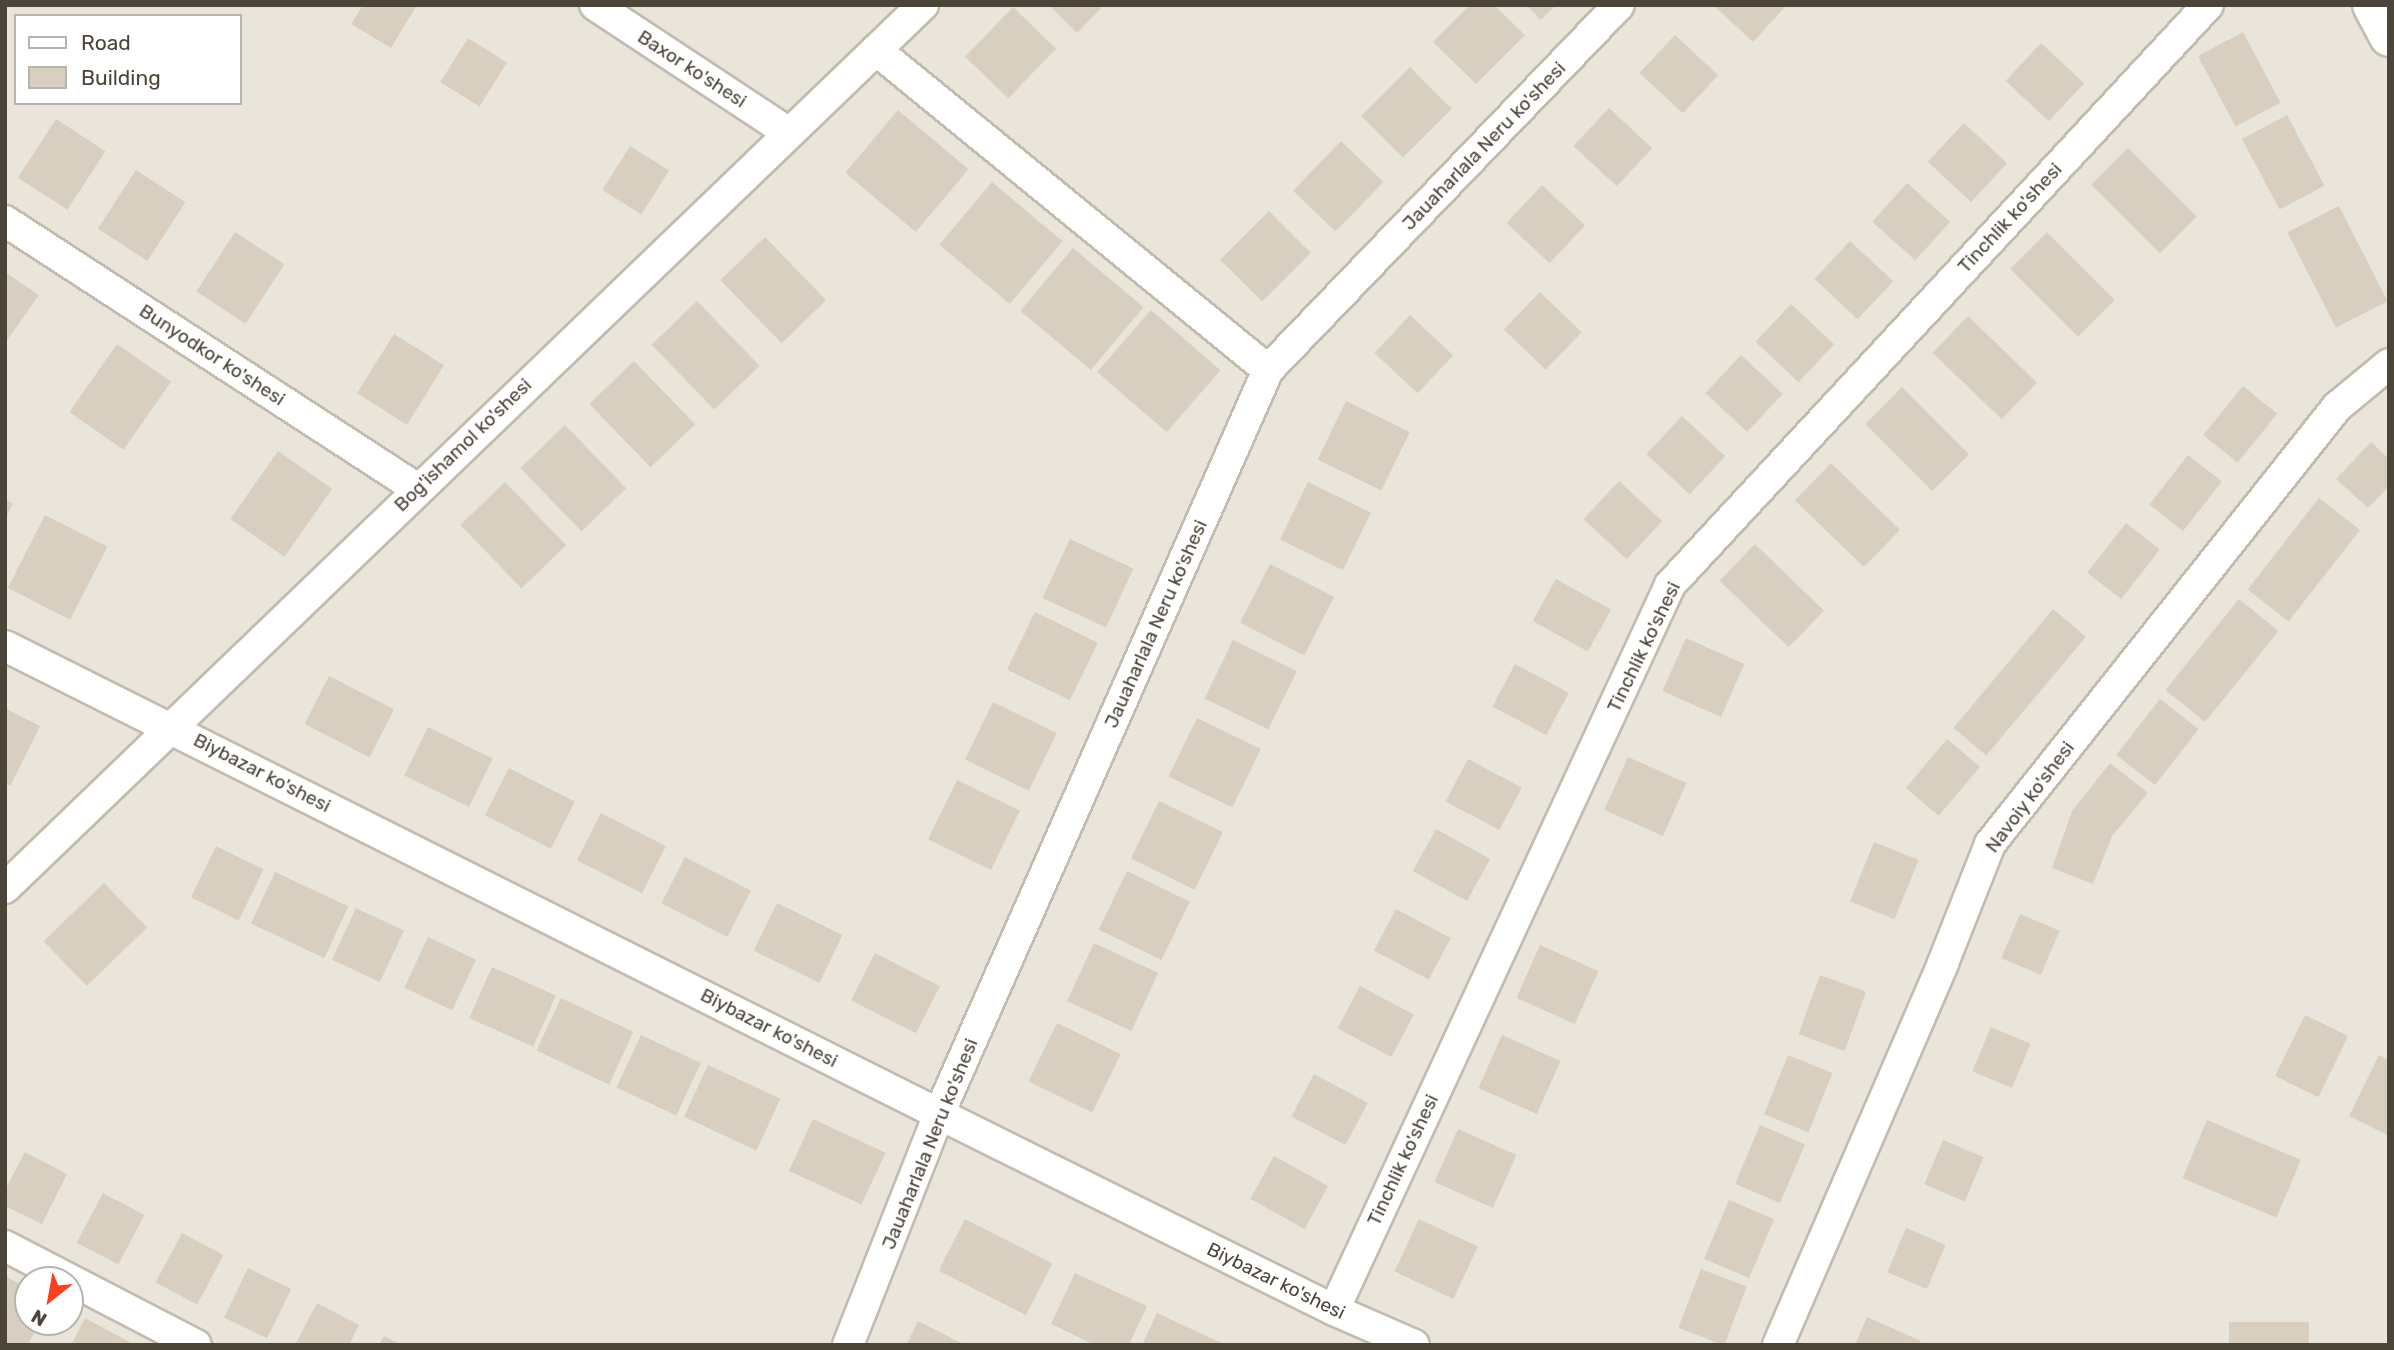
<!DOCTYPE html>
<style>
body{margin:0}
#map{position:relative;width:2394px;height:1350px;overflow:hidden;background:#f6f3ec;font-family:Rubik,sans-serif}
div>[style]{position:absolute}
.residential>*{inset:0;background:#eae5da}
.building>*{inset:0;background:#d8cfc1;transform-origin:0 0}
.roads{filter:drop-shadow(2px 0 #c2bbae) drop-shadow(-2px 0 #c2bbae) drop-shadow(0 2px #c2bbae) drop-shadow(0 -2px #c2bbae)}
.minor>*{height:30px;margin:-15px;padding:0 15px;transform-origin:15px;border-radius:15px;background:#fff}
.tertiary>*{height:38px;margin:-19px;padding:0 19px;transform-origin:19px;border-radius:19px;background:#fff}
span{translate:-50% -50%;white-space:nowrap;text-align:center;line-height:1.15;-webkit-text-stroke:5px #fff;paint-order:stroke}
.street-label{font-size:19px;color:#4b4439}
.frame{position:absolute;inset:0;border:7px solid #4b4439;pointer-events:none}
.legend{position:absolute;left:14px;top:14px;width:228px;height:91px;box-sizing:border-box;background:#fff;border:2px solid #b7b4b0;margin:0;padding:9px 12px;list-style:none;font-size:21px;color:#4b4439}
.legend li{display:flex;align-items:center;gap:14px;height:35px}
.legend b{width:35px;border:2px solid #b7b4b0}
.north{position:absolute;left:14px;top:1266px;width:70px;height:70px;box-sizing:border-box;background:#fff;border:2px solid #b7b4b0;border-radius:50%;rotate:211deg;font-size:19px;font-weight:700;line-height:28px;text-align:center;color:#4b4439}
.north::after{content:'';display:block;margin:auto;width:24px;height:32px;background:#fc3f1d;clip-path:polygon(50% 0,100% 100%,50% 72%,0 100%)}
</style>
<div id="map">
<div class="residential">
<i style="clip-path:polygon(evenodd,5px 5px,2389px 5px,2389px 1345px,5px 1345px,5px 5px,16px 16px,240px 16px,240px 103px,16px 103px,16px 16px,5px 5px,28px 1280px,70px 1280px,70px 1322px,28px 1322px,28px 1280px)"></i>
</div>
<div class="building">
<i style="clip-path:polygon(363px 5px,417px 5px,391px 48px,351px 24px)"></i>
<i style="clip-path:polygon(1049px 5px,1104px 5px,1077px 33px)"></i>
<i style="clip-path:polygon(1470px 5px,1494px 5px,1525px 35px,1476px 84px,1433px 42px)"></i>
<i style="clip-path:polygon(1526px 5px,1556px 5px,1541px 20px)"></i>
<i style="clip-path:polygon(1713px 5px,1787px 5px,1753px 42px)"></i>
<i style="left:1013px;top:7px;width:60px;height:69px;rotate:44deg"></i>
<i style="left:2243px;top:32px;width:80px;height:51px;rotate:62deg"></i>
<i style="left:1675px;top:35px;width:59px;height:52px;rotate:43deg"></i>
<i style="left:468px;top:38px;width:46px;height:52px;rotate:32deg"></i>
<i style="left:2041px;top:43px;width:59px;height:52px;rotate:43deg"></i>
<i style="left:1410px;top:67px;width:59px;height:69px;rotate:45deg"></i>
<i style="left:1609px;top:108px;width:59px;height:52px;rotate:43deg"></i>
<i style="left:898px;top:110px;width:92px;height:82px;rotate:40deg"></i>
<i style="left:2287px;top:115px;width:80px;height:51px;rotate:62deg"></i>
<i style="left:56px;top:119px;width:59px;height:70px;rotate:33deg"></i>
<i style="left:1964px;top:123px;width:59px;height:53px;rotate:43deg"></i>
<i style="left:1341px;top:141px;width:59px;height:69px;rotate:44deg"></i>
<i style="left:630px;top:146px;width:46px;height:52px;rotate:32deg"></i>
<i style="left:2128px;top:148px;width:97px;height:52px;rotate:45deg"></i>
<i style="left:136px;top:170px;width:59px;height:70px;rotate:33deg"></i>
<i style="left:992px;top:182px;width:92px;height:82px;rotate:40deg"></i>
<i style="left:1907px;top:183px;width:58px;height:52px;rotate:42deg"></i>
<i style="left:1542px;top:185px;width:59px;height:52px;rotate:43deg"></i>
<i style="left:2339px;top:206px;width:107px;height:58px;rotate:63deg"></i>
<i style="left:1269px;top:211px;width:59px;height:69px;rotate:45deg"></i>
<i style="left:235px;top:232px;width:59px;height:71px;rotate:33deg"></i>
<i style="left:2047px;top:232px;width:96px;height:52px;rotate:45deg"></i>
<i style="left:765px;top:237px;width:88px;height:62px;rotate:46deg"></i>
<i style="left:1850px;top:241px;width:59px;height:52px;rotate:43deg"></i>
<i style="left:1073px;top:248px;width:92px;height:82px;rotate:40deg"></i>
<i style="clip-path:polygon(5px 272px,39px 295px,5px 343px)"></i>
<i style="left:1540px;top:292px;width:58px;height:52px;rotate:44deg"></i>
<i style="left:697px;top:301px;width:90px;height:63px;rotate:46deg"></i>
<i style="left:1791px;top:304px;width:59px;height:52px;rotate:43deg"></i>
<i style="left:1151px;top:310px;width:92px;height:82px;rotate:41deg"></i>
<i style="left:1410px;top:315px;width:59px;height:52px;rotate:43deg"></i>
<i style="left:1968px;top:316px;width:96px;height:51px;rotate:44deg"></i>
<i style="left:394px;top:334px;width:59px;height:70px;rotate:32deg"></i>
<i style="left:117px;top:344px;width:66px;height:83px;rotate:35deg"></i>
<i style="left:1741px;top:355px;width:57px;height:52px;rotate:43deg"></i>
<i style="left:634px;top:361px;width:88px;height:62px;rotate:46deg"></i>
<i style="left:2243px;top:386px;width:44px;height:63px;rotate:39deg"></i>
<i style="left:1902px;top:387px;width:95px;height:52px;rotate:45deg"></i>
<i style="left:1346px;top:401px;width:71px;height:65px;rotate:26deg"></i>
<i style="left:1682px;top:416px;width:59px;height:52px;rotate:43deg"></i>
<i style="left:565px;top:425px;width:88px;height:62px;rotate:46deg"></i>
<i style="clip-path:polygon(2371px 442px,2389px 459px,2389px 486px,2368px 508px,2336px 479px)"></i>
<i style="left:278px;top:451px;width:66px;height:83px;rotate:35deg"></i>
<i style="left:2188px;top:455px;width:43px;height:63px;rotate:38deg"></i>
<i style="left:1831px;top:463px;width:96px;height:52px;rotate:44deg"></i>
<i style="left:1619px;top:481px;width:59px;height:52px;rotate:43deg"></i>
<i style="left:505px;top:482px;width:88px;height:62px;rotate:46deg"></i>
<i style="left:1308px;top:482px;width:70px;height:64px;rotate:26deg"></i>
<i style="left:2319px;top:498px;width:52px;height:116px;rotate:38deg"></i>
<i style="clip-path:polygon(5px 499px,13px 504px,5px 519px)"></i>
<i style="left:45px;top:515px;width:70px;height:82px;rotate:27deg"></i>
<i style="left:2126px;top:523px;width:43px;height:63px;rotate:38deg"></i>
<i style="left:1070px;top:539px;width:70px;height:65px;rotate:25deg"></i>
<i style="left:1755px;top:544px;width:96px;height:51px;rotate:44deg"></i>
<i style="left:1270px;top:564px;width:72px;height:66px;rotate:27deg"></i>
<i style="left:1556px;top:579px;width:63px;height:48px;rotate:29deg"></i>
<i style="left:2239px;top:599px;width:51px;height:117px;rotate:39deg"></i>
<i style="left:2053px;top:609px;width:43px;height:155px;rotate:40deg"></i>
<i style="left:1035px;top:612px;width:70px;height:64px;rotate:26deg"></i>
<i style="left:1686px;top:638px;width:64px;height:58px;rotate:24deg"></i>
<i style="left:1233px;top:640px;width:71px;height:65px;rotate:26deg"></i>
<i style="left:1515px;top:664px;width:61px;height:48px;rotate:28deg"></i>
<i style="left:329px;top:676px;width:73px;height:54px;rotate:27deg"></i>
<i style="left:2160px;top:699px;width:49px;height:71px;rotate:38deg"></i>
<i style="left:993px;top:702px;width:71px;height:64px;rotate:26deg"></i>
<i style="clip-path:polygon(5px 708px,40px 726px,10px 786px,5px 783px)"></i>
<i style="left:1197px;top:718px;width:71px;height:65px;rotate:26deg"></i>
<i style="left:428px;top:727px;width:72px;height:54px;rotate:26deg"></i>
<i style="left:1947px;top:739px;width:43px;height:64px;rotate:40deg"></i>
<i style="left:1628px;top:757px;width:64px;height:58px;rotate:24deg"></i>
<i style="left:1468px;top:759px;width:61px;height:48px;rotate:28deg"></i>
<i style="clip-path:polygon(2110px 763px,2148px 793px,2112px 836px,2093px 884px,2052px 868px,2072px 811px)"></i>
<i style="left:509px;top:768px;width:74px;height:53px;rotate:27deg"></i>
<i style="left:957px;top:780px;width:70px;height:66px;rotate:26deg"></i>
<i style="left:1159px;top:801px;width:71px;height:64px;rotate:26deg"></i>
<i style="left:601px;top:813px;width:73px;height:53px;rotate:27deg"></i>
<i style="left:1436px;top:829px;width:62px;height:48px;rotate:29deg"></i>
<i style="left:1874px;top:842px;width:48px;height:64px;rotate:22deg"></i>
<i style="left:216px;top:846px;width:53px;height:57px;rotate:26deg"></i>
<i style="left:685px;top:857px;width:74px;height:52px;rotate:27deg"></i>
<i style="left:1127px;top:871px;width:70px;height:65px;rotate:26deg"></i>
<i style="left:275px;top:872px;width:81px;height:57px;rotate:25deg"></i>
<i style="left:104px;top:883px;width:62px;height:84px;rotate:46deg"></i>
<i style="left:777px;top:903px;width:73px;height:53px;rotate:26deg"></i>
<i style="left:356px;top:908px;width:53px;height:57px;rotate:25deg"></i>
<i style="left:1396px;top:909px;width:62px;height:47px;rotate:28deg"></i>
<i style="left:2020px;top:914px;width:43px;height:48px;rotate:23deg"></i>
<i style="left:428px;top:937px;width:53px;height:56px;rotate:25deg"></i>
<i style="left:1094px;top:943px;width:71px;height:64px;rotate:25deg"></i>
<i style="left:1540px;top:945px;width:64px;height:58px;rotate:24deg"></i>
<i style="left:875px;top:953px;width:73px;height:53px;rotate:27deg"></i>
<i style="left:492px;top:967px;width:70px;height:56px;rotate:24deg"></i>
<i style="left:1820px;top:975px;width:49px;height:63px;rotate:20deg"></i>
<i style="left:1360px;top:986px;width:61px;height:48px;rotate:28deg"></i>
<i style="left:561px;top:998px;width:80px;height:58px;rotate:25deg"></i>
<i style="left:2305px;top:1015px;width:48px;height:68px;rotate:26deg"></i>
<i style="left:1057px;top:1023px;width:71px;height:65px;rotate:26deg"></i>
<i style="left:1991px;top:1027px;width:43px;height:48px;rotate:23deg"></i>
<i style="left:641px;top:1035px;width:66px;height:58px;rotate:25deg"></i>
<i style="left:1502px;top:1035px;width:64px;height:58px;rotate:24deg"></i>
<i style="left:1788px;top:1055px;width:48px;height:64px;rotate:22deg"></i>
<i style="clip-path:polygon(2379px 1055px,2389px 1060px,2389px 1136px,2349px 1116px)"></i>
<i style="left:708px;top:1065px;width:80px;height:57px;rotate:25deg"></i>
<i style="left:1314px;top:1074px;width:61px;height:48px;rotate:28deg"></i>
<i style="left:813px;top:1119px;width:80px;height:57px;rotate:25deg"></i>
<i style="left:2207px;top:1120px;width:102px;height:63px;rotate:23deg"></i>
<i style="left:1760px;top:1125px;width:49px;height:64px;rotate:23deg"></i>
<i style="left:1458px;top:1129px;width:64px;height:58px;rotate:24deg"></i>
<i style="left:1943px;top:1140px;width:44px;height:48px;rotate:23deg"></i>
<i style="clip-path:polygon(25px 1152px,67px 1174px,42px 1224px,5px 1206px,5px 1190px)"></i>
<i style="left:1274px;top:1156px;width:62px;height:49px;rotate:29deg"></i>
<i style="left:103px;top:1193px;width:47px;height:56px;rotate:28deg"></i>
<i style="left:1729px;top:1200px;width:49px;height:64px;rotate:23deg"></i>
<i style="left:965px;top:1219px;width:98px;height:58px;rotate:27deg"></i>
<i style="left:1419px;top:1219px;width:65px;height:58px;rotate:25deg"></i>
<i style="left:1906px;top:1228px;width:43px;height:48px;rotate:23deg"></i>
<i style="left:182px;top:1233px;width:47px;height:56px;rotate:28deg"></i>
<i style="left:248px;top:1268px;width:48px;height:55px;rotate:26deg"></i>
<i style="left:1701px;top:1269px;width:49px;height:63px;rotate:21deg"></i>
<i style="clip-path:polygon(1075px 1273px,1147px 1306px,1129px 1345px,1095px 1345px,1051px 1324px)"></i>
<i style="clip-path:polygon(5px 1276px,28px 1288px,28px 1322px,40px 1322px,28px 1345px,5px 1343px)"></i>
<i style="clip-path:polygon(317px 1303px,359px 1325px,349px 1345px,295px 1345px)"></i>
<i style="clip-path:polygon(1157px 1313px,1226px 1345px,1142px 1345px)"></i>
<i style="clip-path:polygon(1867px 1317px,1921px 1341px,1919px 1345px,1855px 1345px)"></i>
<i style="clip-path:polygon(85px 1318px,135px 1345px,71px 1345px)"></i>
<i style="clip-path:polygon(918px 1321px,965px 1345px,906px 1345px)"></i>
<i style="left:2309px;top:1322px;width:23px;height:80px;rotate:90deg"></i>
<i style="clip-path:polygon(384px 1336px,402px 1345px,379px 1345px)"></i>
</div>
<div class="roads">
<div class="minor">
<i style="left:595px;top:5px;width:232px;rotate:33.4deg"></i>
<i style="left:876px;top:50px;width:506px;rotate:39.23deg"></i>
<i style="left:5px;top:221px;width:492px;rotate:33deg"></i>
<i style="left:5px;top:646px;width:1045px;rotate:26.61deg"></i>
<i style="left:939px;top:1114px;width:441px;rotate:26.4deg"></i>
<i style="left:1334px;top:1310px;width:87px;rotate:23.6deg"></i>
<i style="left:5px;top:888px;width:1274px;rotate:-43.89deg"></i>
<i style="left:5px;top:1246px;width:215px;rotate:27.4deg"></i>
<i style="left:1334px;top:1310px;width:799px;rotate:-65.13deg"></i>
<i style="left:1670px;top:585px;width:791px;rotate:-47.15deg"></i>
<i style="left:848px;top:1345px;width:248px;rotate:-68.5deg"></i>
<i style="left:939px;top:1114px;width:813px;rotate:-66.14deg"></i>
<i style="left:1268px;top:370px;width:506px;rotate:-46.12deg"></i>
<i style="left:1778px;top:1345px;width:416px;rotate:-66.6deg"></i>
<i style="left:1943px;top:963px;width:128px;rotate:-68.4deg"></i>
<i style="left:1990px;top:844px;width:558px;rotate:-51.55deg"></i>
<i style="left:2337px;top:407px;width:67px;rotate:-39.6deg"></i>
</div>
<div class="tertiary">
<i style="left:2372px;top:5px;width:36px;rotate:62deg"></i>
</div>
</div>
<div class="street-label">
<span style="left:692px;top:69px;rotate:33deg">Baxor ko'shesi</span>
<span style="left:1484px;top:146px;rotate:-46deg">Jauaharlala Neru ko'shesi</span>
<span style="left:2010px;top:218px;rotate:-47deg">Tinchlik ko'shesi</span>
<span style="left:212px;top:355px;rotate:33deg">Bunyodkor ko'shesi</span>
<span style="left:463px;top:445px;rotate:-44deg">Bog'ishamol ko'shesi</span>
<span style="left:1156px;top:624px;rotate:-66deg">Jauaharlala Neru ko'shesi</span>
<span style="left:1644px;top:647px;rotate:-64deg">Tinchlik ko'shesi</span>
<span style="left:262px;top:773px;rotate:27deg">Biybazar ko'shesi</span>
<span style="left:2030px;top:797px;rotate:-53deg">Navoiy ko'shesi</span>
<span style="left:769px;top:1028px;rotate:27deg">Biybazar ko'shesi</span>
<span style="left:930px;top:1144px;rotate:-68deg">Jauaharlala Neru ko'shesi</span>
<span style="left:1403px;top:1160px;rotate:-65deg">Tinchlik ko'shesi</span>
<span style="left:1276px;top:1281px;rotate:26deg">Biybazar ko'shesi</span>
</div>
<div class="frame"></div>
<ul class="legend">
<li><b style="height:9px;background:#fff"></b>Road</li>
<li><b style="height:19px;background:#d8cfc1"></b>Building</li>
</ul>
<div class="north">N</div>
</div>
